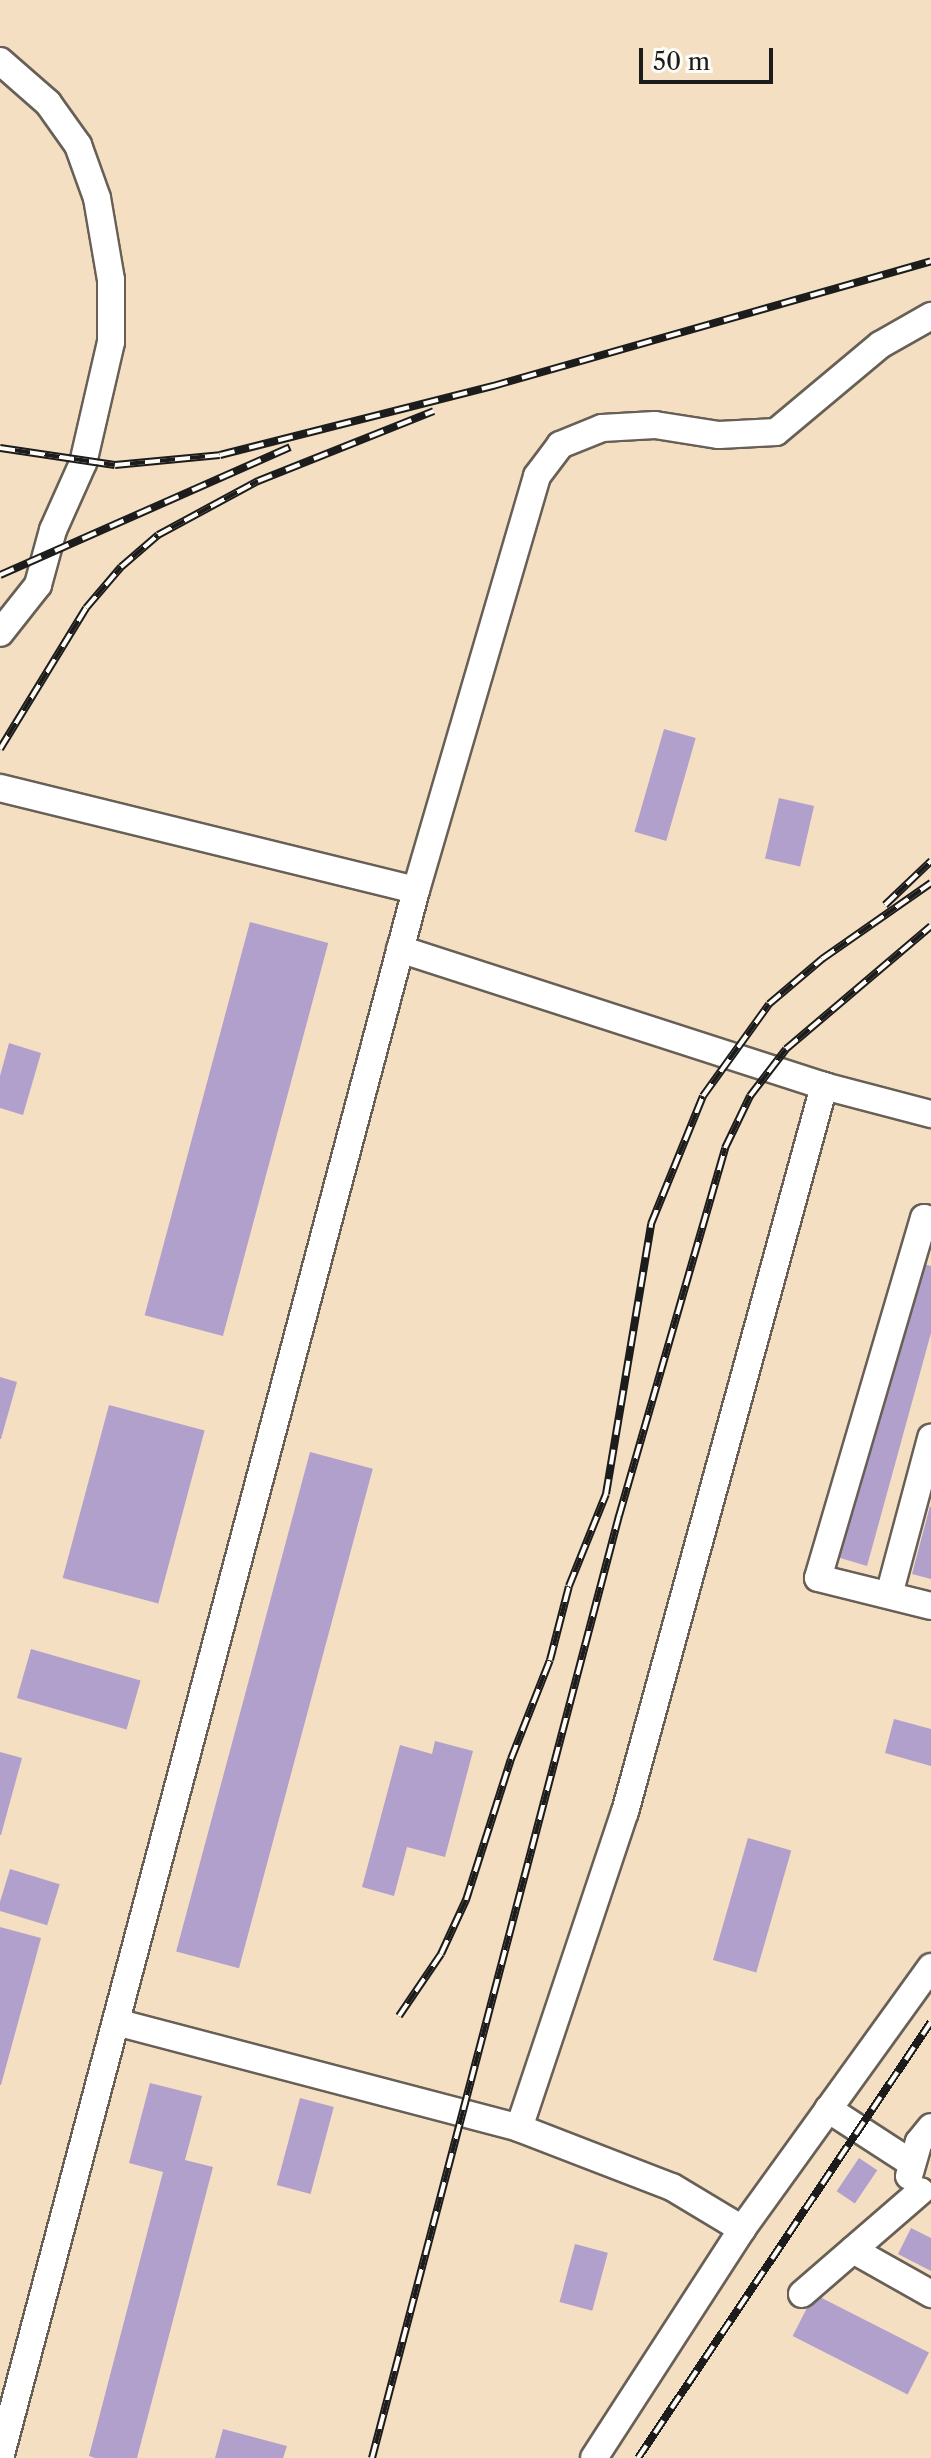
<!DOCTYPE html>
<style>
body{margin:0}
#map{position:relative;width:931px;height:2458px;overflow:hidden;background:#f4dfc3;font-family:"Libre Caslon Text",serif}
div>[style]{position:absolute}
.building>*{inset:0;background:#b1a0cb;transform-origin:0 0}
.roads{filter:drop-shadow(2px 0 #686056) drop-shadow(-2px 0 #686056) drop-shadow(0 2px #686056) drop-shadow(0 -2px #686056)}
.minor>*{height:26px;margin:-13px;padding:0 13px;transform-origin:13px;border-radius:13px;background:#fff}
.rail>*{height:8px;margin-top:-4px;transform-origin:0;background:repeating-linear-gradient(90deg,#fdfcf7 0 15px,#1c1c1c 0 30px);box-sizing:border-box;border-block:2px solid #1c1c1c}
span{translate:-50% -50%;white-space:nowrap;text-align:center;line-height:1.15;-webkit-text-stroke:7px #fdfcf7;paint-order:stroke}
.scale{position:absolute;left:639px;top:48px;width:134px;height:36px;box-sizing:border-box;border:4px solid #1c1c1c;border-top:0;padding-left:10px;font-size:24px;line-height:28px;white-space:nowrap;color:#1c1c1c;-webkit-text-stroke:6px #fdfcf7;paint-order:stroke}
</style>
<div id="map">
<div class="building">
<i style="left:664px;top:729px;width:33px;height:107px;rotate:16deg"></i>
<i style="left:779px;top:798px;width:36px;height:62px;rotate:13deg"></i>
<i style="left:250px;top:922px;width:81px;height:407px;rotate:15deg"></i>
<i style="clip-path:polygon(9px 1043px,41px 1053px,23px 1115px,0 1108px,0 1076px)"></i>
<i style="clip-path:polygon(919px 1263px,931px 1266px,931px 1333px,867px 1566px,837px 1557px)"></i>
<i style="clip-path:polygon(0 1377px,17px 1382px,1px 1439px,0 1439px)"></i>
<i style="left:109px;top:1405px;width:99px;height:179px;rotate:15deg"></i>
<i style="left:310px;top:1452px;width:65px;height:517px;rotate:15deg"></i>
<i style="clip-path:polygon(930px 1506px,931px 1507px,931px 1579px,912px 1574px)"></i>
<i style="left:31px;top:1649px;width:114px;height:51px;rotate:16deg"></i>
<i style="clip-path:polygon(894px 1719px,931px 1729px,931px 1766px,885px 1753px)"></i>
<i style="clip-path:polygon(435px 1741px,473px 1751px,445px 1857px,407px 1847px,394px 1896px,362px 1887px,400px 1745px,432px 1754px)"></i>
<i style="clip-path:polygon(0 1752px,22px 1758px,1px 1835px,0 1835px)"></i>
<i style="left:748px;top:1838px;width:45px;height:127px;rotate:16deg"></i>
<i style="left:10px;top:1869px;width:52px;height:43px;rotate:17deg"></i>
<i style="clip-path:polygon(0 1927px,41px 1938px,1px 2085px,0 2085px)"></i>
<i style="clip-path:polygon(150px 2083px,202px 2096px,185px 2160px,213px 2167px,137px 2458px,95px 2458px,89px 2456px,163px 2172px,129px 2163px)"></i>
<i style="left:300px;top:2098px;width:35px;height:90px;rotate:15deg"></i>
<i style="left:859px;top:2158px;width:22px;height:40px;rotate:34deg"></i>
<i style="clip-path:polygon(911px 2228px,931px 2238px,931px 2271px,898px 2254px)"></i>
<i style="left:575px;top:2244px;width:34px;height:60px;rotate:15deg"></i>
<i style="left:814px;top:2294px;width:129px;height:47px;rotate:27deg"></i>
<i style="clip-path:polygon(223px 2429px,287px 2446px,283px 2458px,215px 2458px)"></i>
</div>
<div class="roads">
<div class="minor">
<i style="left:0;top:61px;width:64px;rotate:41.2deg"></i>
<i style="left:48px;top:103px;width:52px;rotate:54.5deg"></i>
<i style="left:78px;top:145px;width:56px;rotate:70.3deg"></i>
<i style="left:97px;top:198px;width:83px;rotate:80.3deg"></i>
<i style="left:111px;top:280px;width:62px;rotate:90deg"></i>
<i style="left:111px;top:342px;width:124px;rotate:103deg"></i>
<i style="left:83px;top:463px;width:73px;rotate:114.1deg"></i>
<i style="left:53px;top:530px;width:57px;rotate:105.3deg"></i>
<i style="left:38px;top:585px;width:61px;rotate:128.4deg"></i>
<i style="left:0;top:788px;width:428px;rotate:13.8deg"></i>
<i style="left:400px;top:949px;width:446px;rotate:17.9deg"></i>
<i style="left:824px;top:1086px;width:111px;rotate:14.7deg"></i>
<i style="left:931px;top:1220px;width:7px;rotate:-164deg"></i>
<i style="left:924px;top:1218px;width:375px;rotate:106.4deg"></i>
<i style="left:818px;top:1578px;width:116px;rotate:13.9deg"></i>
<i style="left:889px;top:1595px;width:163px;rotate:-75deg"></i>
<i style="left:116px;top:2022px;width:417px;rotate:14.7deg"></i>
<i style="left:519px;top:2128px;width:164px;rotate:21.1deg"></i>
<i style="left:672px;top:2187px;width:82px;rotate:31deg"></i>
<i style="left:828px;top:2109px;width:99px;rotate:33deg"></i>
<i style="left:519px;top:2128px;width:333px;rotate:-71.5deg"></i>
<i style="left:625px;top:1812px;width:753px;rotate:-74.67deg"></i>
<i style="left:909px;top:2176px;width:35px;rotate:-74deg"></i>
<i style="left:919px;top:2142px;width:19px;rotate:-51deg"></i>
<i style="left:853px;top:2250px;width:90px;rotate:29.4deg"></i>
<i style="left:802px;top:2294px;width:157px;rotate:-40.9deg"></i>
<i style="left:0;top:2458px;width:1622px;rotate:-75.14deg"></i>
<i style="left:416px;top:890px;width:431px;rotate:-73.7deg"></i>
<i style="left:537px;top:476px;width:39px;rotate:-53deg"></i>
<i style="left:560px;top:445px;width:45px;rotate:-22deg"></i>
<i style="left:602px;top:428px;width:53px;rotate:-3.2deg"></i>
<i style="left:655px;top:425px;width:65px;rotate:8.9deg"></i>
<i style="left:719px;top:435px;width:57px;rotate:-3deg"></i>
<i style="left:776px;top:432px;width:136px;rotate:-39.9deg"></i>
<i style="left:880px;top:345px;width:59px;rotate:-29.6deg"></i>
<i style="left:594px;top:2458px;width:273px;rotate:-57.1deg"></i>
<i style="left:742px;top:2229px;width:323px;rotate:-54.2deg"></i>
</div>
</div>
<div class="rail">
<i style="left:0;top:448px;width:116px;rotate:8.4deg"></i>
<i style="left:115px;top:465px;width:105px;rotate:-5.4deg"></i>
<i style="left:220px;top:455px;width:282px;rotate:-14.2deg"></i>
<i style="left:493px;top:386px;width:455px;rotate:-15.9deg"></i>
<i style="left:0;top:575px;width:317px;rotate:-23.8deg"></i>
<i style="left:0;top:749px;width:165px;rotate:-58.6deg"></i>
<i style="left:86px;top:608px;width:54px;rotate:-49.5deg"></i>
<i style="left:121px;top:567px;width:49px;rotate:-40.9deg"></i>
<i style="left:158px;top:535px;width:114px;rotate:-28.4deg"></i>
<i style="left:258px;top:481px;width:189px;rotate:-21.7deg"></i>
<i style="left:885px;top:905px;width:64px;rotate:-43.7deg"></i>
<i style="left:399px;top:2016px;width:75px;rotate:-55.9deg"></i>
<i style="left:441px;top:1954px;width:60px;rotate:-65.2deg"></i>
<i style="left:466px;top:1900px;width:148px;rotate:-72.3deg"></i>
<i style="left:511px;top:1759px;width:106px;rotate:-68.5deg"></i>
<i style="left:550px;top:1660px;width:76px;rotate:-75.6deg"></i>
<i style="left:569px;top:1586px;width:99px;rotate:-68.1deg"></i>
<i style="left:606px;top:1494px;width:274px;rotate:-80.5deg"></i>
<i style="left:651px;top:1224px;width:138px;rotate:-67.9deg"></i>
<i style="left:703px;top:1096px;width:113px;rotate:-54.3deg"></i>
<i style="left:769px;top:1004px;width:70px;rotate:-40.3deg"></i>
<i style="left:822px;top:959px;width:133px;rotate:-34.9deg"></i>
<i style="left:372px;top:2458px;width:974px;rotate:-75.31deg"></i>
<i style="left:619px;top:1516px;width:383px;rotate:-73.9deg"></i>
<i style="left:725px;top:1148px;width:58px;rotate:-64.3deg"></i>
<i style="left:750px;top:1096px;width:59px;rotate:-52.5deg"></i>
<i style="left:786px;top:1049px;width:190px;rotate:-40.3deg"></i>
<i style="left:638px;top:2458px;width:525px;rotate:-56.1deg"></i>
</div>
<div class="scale">50 m</div>
</div>
